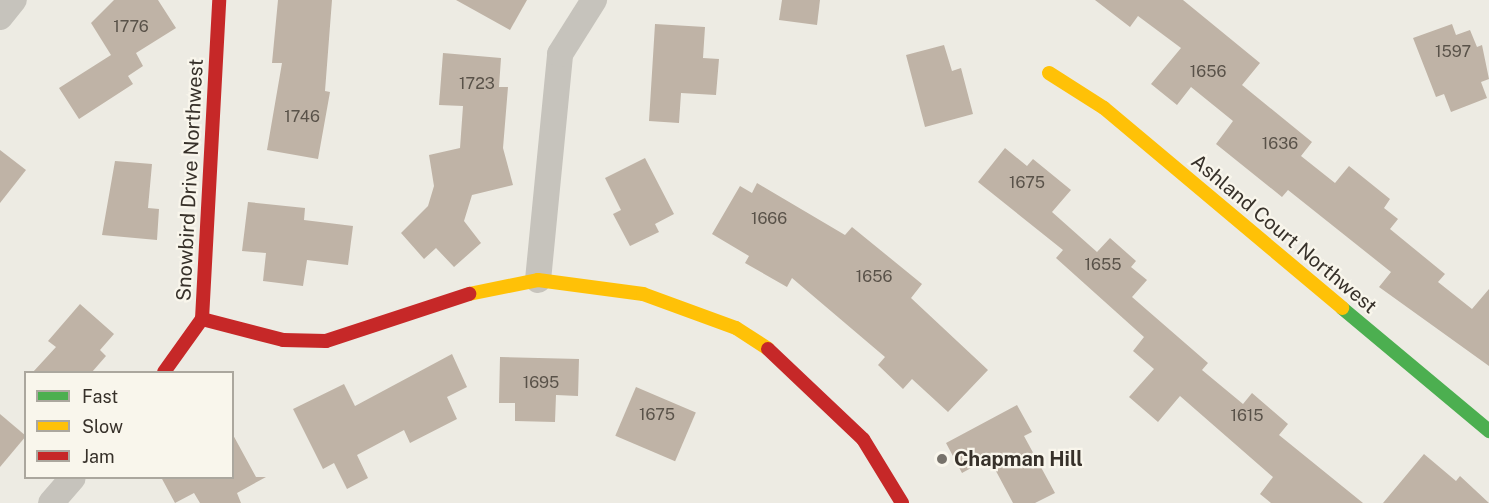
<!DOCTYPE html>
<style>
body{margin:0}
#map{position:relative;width:1489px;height:503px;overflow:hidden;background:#edebe3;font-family:"Public Sans",sans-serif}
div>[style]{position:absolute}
.building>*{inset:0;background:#bfb3a6;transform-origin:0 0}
.street>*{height:26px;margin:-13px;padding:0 13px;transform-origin:13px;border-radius:13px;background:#c6c3bc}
.fast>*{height:14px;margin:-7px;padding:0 7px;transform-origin:7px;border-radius:7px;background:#4caf50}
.slow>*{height:14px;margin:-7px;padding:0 7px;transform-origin:7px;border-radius:7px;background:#ffc107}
.jam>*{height:14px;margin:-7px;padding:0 7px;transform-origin:7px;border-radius:7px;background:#c62828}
.dots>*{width:16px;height:16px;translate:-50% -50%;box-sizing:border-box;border:3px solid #f9f6ec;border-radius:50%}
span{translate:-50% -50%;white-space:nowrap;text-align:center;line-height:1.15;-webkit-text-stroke:4.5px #f9f6ec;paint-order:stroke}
.number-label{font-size:16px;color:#595249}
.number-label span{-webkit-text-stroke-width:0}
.street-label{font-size:20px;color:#37312a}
.poi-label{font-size:20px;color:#37312a;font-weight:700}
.left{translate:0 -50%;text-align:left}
.legend{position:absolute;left:24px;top:371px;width:210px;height:108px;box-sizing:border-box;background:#f9f6ec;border:2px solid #aba79e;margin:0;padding:8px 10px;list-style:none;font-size:18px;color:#37312a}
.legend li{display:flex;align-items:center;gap:12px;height:30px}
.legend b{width:30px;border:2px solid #aba79e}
</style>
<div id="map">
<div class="building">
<i style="clip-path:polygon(114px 0,158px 0,176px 28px,136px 53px,143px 66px,128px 76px,133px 84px,79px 119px,59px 88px,111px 55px,91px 23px)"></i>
<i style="clip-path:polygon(278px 0,332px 0,325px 91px,330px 92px,318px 159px,267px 150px,282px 63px,272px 63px)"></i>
<i style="clip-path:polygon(456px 0,527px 0,510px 30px)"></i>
<i style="clip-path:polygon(782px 0,820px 0,817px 25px,779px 20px)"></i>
<i style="clip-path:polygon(1095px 0,1183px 0,1260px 63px,1242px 85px,1312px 142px,1301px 156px,1335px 183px,1349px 166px,1390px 199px,1384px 208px,1398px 219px,1390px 229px,1445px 274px,1438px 282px,1472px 309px,1489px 289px,1489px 366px,1379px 287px,1391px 272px,1288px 190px,1282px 197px,1216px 144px,1233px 121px,1191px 87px,1177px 105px,1151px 84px,1181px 48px,1138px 16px,1130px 27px)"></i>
<i style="clip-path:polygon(655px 24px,705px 27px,703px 58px,719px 59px,716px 95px,681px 93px,679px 123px,649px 121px)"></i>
<i style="clip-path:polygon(1452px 24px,1456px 35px,1470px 30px,1477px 47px,1482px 45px,1489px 79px,1481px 82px,1487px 98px,1451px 112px,1444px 94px,1436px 97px,1413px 38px)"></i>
<i style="clip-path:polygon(944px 45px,952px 71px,961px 68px,973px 114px,925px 127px,906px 55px)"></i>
<i style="clip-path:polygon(443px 53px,501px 58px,499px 87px,508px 87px,503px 148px,513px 185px,472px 195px,464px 221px,481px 243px,454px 267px,436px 248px,424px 259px,401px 233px,428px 206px,434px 186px,429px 155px,460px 148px,463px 106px,439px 105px)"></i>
<i style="clip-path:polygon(1005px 148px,1027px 166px,1033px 159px,1071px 190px,1052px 212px,1097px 252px,1110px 238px,1136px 261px,1131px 267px,1147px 280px,1132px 297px,1208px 363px,1202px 370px,1243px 404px,1252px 393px,1288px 424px,1279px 435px,1363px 503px,1271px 503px,1260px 494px,1273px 477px,1180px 396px,1158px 422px,1129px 397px,1154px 369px,1133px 351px,1144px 337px,1056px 258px,1063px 250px,978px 182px)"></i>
<i style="clip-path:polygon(0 150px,26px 170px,0 203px)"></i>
<i style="clip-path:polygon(645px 158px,674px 214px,655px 224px,659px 232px,630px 246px,613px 214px,621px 210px,605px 178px)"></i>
<i style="clip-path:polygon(115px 161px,152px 164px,148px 208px,159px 209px,157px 240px,102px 235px)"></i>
<i style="clip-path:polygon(757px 183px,845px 235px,852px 227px,922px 284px,911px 298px,988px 370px,948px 412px,912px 379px,903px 389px,878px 365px,885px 357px,792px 278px,787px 287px,745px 263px,749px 256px,712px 234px,740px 186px,752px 193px)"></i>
<i style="clip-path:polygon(248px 202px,305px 208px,304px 220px,353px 226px,348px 265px,307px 260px,303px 286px,263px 281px,266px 253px,242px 251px)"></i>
<i style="clip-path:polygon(80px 304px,114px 334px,100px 350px,106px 356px,92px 372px,33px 372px,56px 347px,48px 341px)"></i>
<i style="clip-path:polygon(452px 354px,467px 387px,447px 397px,457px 419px,410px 443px,404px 430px,357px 455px,368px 478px,347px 489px,334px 463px,323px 469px,293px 409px,344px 384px,355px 406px)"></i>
<i style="clip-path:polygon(500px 357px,579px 359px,578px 396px,556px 395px,555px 422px,515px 421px,515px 403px,499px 403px)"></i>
<i style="left:636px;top:387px;width:65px;height:53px;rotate:23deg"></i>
<i style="clip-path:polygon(1017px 405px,1032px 432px,1024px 436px,1055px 493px,1035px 503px,1013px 503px,989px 458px,962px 473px,946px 443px)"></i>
<i style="clip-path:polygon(0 414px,26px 436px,0 467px)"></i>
<i style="clip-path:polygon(232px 433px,256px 477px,266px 477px,237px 493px,241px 503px,200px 503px,194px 493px,175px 503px,161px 477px,232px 477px)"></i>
<i style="clip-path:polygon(1424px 454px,1456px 481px,1460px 476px,1489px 503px,1383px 503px)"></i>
</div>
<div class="street">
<i style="left:0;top:17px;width:22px;rotate:-51deg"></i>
<i style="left:538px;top:280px;width:227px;rotate:-84.4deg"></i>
<i style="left:560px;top:54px;width:64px;rotate:-57.8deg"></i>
<i style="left:51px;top:503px;width:33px;rotate:-49deg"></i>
</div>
<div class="fast">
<i style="left:1342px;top:308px;width:192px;rotate:39.9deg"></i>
</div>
<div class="slow">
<i style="left:1049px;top:73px;width:65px;rotate:32.5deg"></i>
<i style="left:1104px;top:108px;width:311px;rotate:40deg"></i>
<i style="left:469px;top:294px;width:70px;rotate:-11.5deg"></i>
<i style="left:538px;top:280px;width:106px;rotate:7.6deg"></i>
<i style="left:643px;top:294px;width:99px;rotate:20.1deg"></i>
<i style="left:736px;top:328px;width:38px;rotate:33deg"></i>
</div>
<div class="jam">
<i style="left:202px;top:319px;width:84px;rotate:14.5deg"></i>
<i style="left:283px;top:340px;width:43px;rotate:1.3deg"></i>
<i style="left:326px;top:341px;width:151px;rotate:-18.2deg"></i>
<i style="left:768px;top:349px;width:131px;rotate:43.5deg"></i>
<i style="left:863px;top:439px;width:75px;rotate:58.6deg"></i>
<i style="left:164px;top:372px;width:65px;rotate:-54.4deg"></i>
<i style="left:202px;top:319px;width:319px;rotate:-86.9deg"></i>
</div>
<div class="dots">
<i style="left:942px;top:459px;background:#77726b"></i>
</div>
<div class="number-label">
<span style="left:131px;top:27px">1776</span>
<span style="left:1453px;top:52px">1597</span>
<span style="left:1208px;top:72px">1656</span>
<span style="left:477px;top:84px">1723</span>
<span style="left:302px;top:117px">1746</span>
<span style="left:1280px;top:144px">1636</span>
<span style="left:1027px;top:183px">1675</span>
<span style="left:769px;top:219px">1666</span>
<span style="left:1103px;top:265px">1655</span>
<span style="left:874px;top:277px">1656</span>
<span style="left:541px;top:383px">1695</span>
<span style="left:657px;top:415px">1675</span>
<span style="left:1247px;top:416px">1615</span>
</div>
<div class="street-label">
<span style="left:190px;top:180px;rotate:-87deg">Snowbird Drive Northwest</span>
<span style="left:1284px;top:234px;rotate:40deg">Ashland Court Northwest</span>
</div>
<div class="poi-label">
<span class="left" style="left:954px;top:459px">Chapman Hill</span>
</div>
<ul class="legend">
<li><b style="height:8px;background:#4caf50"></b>Fast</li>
<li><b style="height:8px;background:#ffc107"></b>Slow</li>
<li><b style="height:8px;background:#c62828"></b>Jam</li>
</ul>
</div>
